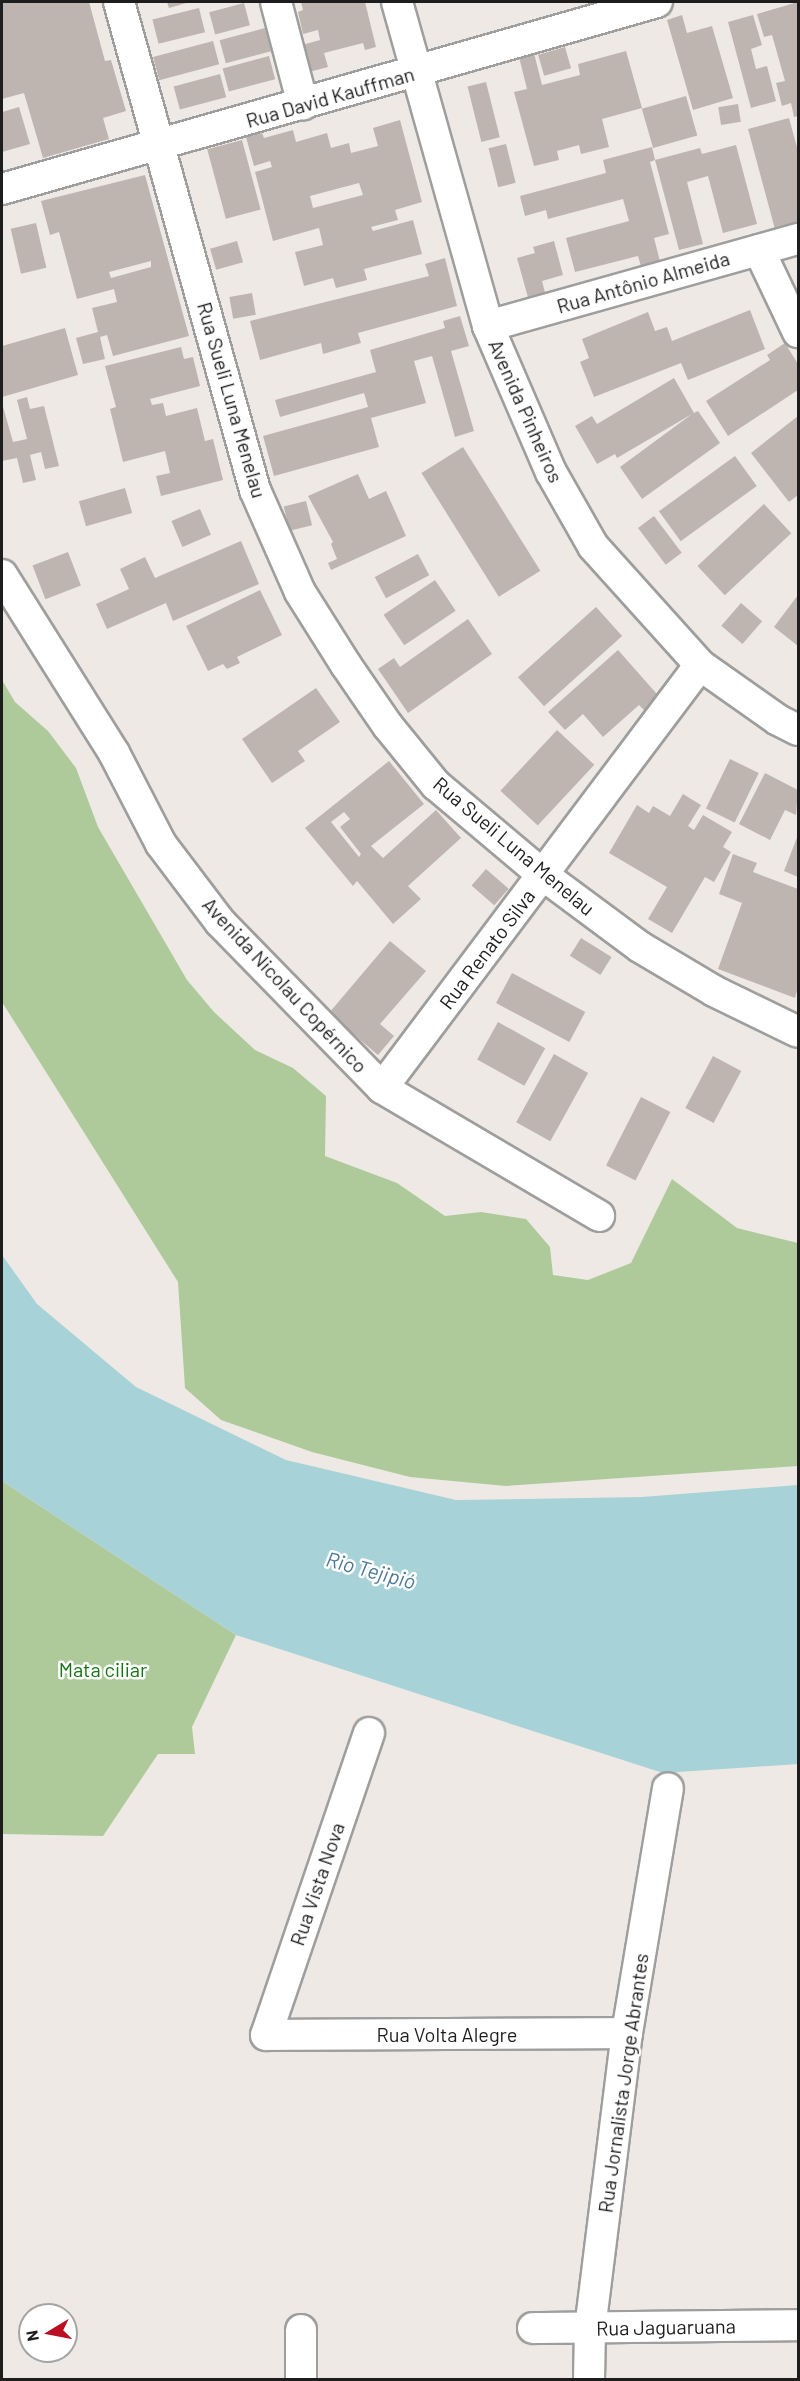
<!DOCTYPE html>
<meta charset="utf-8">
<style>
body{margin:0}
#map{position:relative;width:800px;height:2381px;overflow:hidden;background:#eee9e4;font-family:Barlow,sans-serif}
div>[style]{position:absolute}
.forest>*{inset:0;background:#aeca9b}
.water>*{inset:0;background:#a7d2d8}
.building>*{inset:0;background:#beb5b1;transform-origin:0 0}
.roads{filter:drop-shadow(2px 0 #9e9e9e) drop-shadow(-2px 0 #9e9e9e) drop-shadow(0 2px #9e9e9e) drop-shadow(0 -2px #9e9e9e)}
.minor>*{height:30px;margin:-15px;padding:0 15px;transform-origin:15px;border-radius:15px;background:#fff}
span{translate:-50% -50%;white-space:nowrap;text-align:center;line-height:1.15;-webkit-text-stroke:5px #fff;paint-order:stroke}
.street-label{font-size:20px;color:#1d1d1d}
.park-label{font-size:20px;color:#167314}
.water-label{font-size:21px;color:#4b7896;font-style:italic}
.frame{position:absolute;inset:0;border:3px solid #1d1d1d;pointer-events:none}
.north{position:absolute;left:18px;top:2303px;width:60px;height:60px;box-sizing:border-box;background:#fff;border:2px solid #a5a5a5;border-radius:50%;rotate:260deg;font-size:16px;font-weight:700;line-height:24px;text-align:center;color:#1d1d1d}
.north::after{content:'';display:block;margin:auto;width:21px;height:27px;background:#bb0f22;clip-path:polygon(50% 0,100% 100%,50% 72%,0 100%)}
</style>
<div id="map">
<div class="forest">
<i style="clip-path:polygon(2px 680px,15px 702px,48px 731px,76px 768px,98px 827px,187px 980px,214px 1012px,255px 1050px,293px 1068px,326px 1096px,325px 1156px,397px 1183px,445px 1216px,481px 1212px,526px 1219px,550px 1247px,553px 1275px,588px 1280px,631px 1263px,672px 1179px,737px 1228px,798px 1243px,798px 1466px,506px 1486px,410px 1477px,312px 1452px,221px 1420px,185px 1388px,178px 1282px,2px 1002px)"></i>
<i style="clip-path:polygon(2px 1481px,236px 1635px,192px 1727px,195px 1754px,158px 1754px,103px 1836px,2px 1834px)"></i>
</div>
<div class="water">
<i style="clip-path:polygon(2px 1255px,37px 1304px,136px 1387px,286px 1460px,456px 1500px,642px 1497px,798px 1485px,798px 1764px,663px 1773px,236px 1635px,2px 1481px)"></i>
</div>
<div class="building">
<i style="clip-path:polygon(2px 2px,89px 2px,105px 61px,111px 60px,126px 111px,103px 118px,109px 139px,43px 158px,24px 93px,2px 99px)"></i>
<i style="clip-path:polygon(167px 2px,190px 2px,169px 8px)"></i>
<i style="clip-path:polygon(301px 2px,365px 2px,376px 47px,365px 50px,363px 43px,324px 53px,328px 67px,309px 72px,302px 45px,320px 40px,318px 30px,303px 34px,298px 12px,303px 10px)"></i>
<i style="clip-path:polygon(798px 2px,798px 116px,794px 117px,791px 103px,782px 106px,776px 83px,785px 81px,772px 35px,764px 37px,757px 14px)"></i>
<i style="left:244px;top:3px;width:23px;height:36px;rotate:75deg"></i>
<i style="left:199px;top:8px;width:25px;height:48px;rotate:76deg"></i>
<i style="clip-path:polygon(682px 15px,687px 33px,712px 26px,733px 98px,693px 110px,667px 20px)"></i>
<i style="clip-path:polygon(753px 15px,762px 45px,751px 49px,756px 69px,767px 66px,776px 101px,751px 108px,728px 22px)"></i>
<i style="left:265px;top:28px;width:24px;height:47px;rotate:75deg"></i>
<i style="left:213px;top:41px;width:24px;height:62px;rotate:75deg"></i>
<i style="left:565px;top:47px;width:22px;height:28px;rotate:74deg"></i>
<i style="clip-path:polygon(626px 51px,642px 108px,602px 119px,609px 147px,581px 154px,579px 145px,557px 151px,559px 160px,534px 166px,514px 92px,527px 89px,519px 57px,534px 53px,542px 85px,580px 75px,578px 64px)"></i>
<i style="left:269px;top:56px;width:24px;height:48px;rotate:75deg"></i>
<i style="left:220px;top:74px;width:24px;height:48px;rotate:75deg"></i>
<i style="left:486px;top:82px;width:57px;height:19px;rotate:76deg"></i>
<i style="left:686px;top:96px;width:41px;height:46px;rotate:74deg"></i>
<i style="left:738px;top:104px;width:18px;height:20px;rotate:81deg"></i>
<i style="clip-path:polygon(19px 107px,30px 144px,2px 152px,2px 112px)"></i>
<i style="clip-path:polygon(789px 118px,798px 151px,798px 227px,776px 233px,748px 129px)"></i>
<i style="clip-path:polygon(evenodd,400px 120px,422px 202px,395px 210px,398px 220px,371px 227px,373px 231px,413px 220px,422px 254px,364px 269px,367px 280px,336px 288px,333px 278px,304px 286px,295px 252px,323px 245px,319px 228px,273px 241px,255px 172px,272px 167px,270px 161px,254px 166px,246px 137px,262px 133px,264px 138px,293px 130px,296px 142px,327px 133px,331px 148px,349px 143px,351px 153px,378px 146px,373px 128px,400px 120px,359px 183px,363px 195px,313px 208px,310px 196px,359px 183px)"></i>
<i style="left:242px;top:140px;width:72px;height:36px;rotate:75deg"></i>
<i style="left:506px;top:144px;width:40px;height:18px;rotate:76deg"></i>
<i style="clip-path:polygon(736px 145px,757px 224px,723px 233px,708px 176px,687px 182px,703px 244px,679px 250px,655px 160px,650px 162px,669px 234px,654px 238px,661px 265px,642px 270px,638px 256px,575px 272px,566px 238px,629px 221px,623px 199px,548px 219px,546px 210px,525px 216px,520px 196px,606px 173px,603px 160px,652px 147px,655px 160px,700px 148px,702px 154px)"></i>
<i style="clip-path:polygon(evenodd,145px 175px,189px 336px,113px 356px,107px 335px,100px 337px,105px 359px,83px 364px,76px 338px,98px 332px,92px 308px,117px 302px,114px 289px,77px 299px,59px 232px,50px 235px,41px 201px,145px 175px,151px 261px,151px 267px,111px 278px,109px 272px,151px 261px)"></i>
<i style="left:36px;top:223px;width:46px;height:26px;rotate:77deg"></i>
<i style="left:237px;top:241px;width:22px;height:28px;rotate:74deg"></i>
<i style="clip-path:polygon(554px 241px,563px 275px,542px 281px,546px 296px,529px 301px,517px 258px,535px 253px,533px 247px)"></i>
<i style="clip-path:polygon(445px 258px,457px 306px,358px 333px,361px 343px,323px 354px,321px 343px,260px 360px,250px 321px,429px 276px,425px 264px)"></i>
<i style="left:252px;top:293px;width:22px;height:23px;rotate:80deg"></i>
<i style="clip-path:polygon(750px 310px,765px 349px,688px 380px,681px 363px,594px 397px,580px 362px,589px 358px,582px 339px,648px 312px,655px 331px,667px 327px,672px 341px)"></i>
<i style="clip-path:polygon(460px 316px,469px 346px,451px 351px,474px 431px,455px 437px,432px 356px,414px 361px,426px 403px,371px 418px,379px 447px,274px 476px,263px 436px,368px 407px,364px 393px,280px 417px,275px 400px,376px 372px,370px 350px,445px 328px,443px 321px)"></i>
<i style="clip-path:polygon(65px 328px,78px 375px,2px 397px,2px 346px)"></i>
<i style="clip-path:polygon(785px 343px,798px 364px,798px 390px,728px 436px,706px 401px,770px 360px,767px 355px)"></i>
<i style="clip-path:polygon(181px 347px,184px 359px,193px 357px,200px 386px,150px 399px,152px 405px,163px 403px,166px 416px,197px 408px,205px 441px,213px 439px,223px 480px,161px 496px,156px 476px,170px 473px,165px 451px,123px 462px,110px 409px,116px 407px,105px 366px)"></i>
<i style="clip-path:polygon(674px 378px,694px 413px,698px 411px,720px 443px,642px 499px,620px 467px,692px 414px,617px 458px,615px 454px,597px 464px,575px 426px,592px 416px,597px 424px)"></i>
<i style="clip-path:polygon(27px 397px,30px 409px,44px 406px,59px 466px,45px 469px,41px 452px,30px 455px,36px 480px,23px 483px,17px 458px,2px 461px,2px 403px,13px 442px,27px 439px,17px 400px)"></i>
<i style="clip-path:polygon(798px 416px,798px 495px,789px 502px,751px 453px)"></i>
<i style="left:463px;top:447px;width:146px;height:49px;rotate:58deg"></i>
<i style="left:735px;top:456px;width:37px;height:94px;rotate:54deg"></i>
<i style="clip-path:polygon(358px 474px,369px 499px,386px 491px,406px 536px,331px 570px,328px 563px,337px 559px,331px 544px,333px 542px,308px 496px)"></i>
<i style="left:125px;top:488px;width:26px;height:48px;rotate:74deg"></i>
<i style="left:306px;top:501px;width:25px;height:23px;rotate:76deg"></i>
<i style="left:764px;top:504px;width:40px;height:91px;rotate:47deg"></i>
<i style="left:200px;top:509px;width:28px;height:31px;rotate:67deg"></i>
<i style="left:654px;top:516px;width:46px;height:20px;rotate:53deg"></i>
<i style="clip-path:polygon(241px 541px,259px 584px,173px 621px,166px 603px,107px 629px,96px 604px,129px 589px,120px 569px,145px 557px,155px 578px)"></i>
<i style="left:68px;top:552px;width:36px;height:38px;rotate:69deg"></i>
<i style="left:418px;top:554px;width:24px;height:49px;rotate:62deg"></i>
<i style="left:435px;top:580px;width:37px;height:62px;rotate:56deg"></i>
<i style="clip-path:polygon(260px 590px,282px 635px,237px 657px,240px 663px,227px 669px,223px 664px,208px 671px,186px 626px)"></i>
<i style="clip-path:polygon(798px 595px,798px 646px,774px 627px)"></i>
<i style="left:741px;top:603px;width:28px;height:30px;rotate:41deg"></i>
<i style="left:596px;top:607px;width:39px;height:105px;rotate:48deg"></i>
<i style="clip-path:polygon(468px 619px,492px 654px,408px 713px,378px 669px,394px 658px,400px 667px)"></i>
<i style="clip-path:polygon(618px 650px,664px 702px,649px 715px,639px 705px,603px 737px,583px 714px,565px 730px,548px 712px)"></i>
<i style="clip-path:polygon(316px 688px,340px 722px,298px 751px,305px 761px,272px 783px,242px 739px)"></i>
<i style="left:557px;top:730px;width:51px;height:83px;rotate:43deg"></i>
<i style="left:730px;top:759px;width:32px;height:55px;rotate:26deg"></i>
<i style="clip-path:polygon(evenodd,389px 761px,424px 804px,371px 846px,383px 858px,436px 810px,461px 838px,408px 886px,421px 899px,393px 924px,357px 881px,353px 886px,305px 828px,389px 761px,344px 812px,350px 819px,340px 827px,361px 854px,359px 857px,331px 822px,344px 812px)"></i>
<i style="clip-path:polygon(765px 773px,798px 790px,796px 815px,785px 810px,770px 840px,739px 824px)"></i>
<i style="clip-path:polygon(683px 794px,701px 805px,688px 826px,694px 830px,703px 815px,732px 832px,723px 847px,731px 852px,714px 882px,705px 877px,672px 933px,648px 919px,667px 887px,609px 853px,637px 805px,649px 813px,653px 806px,670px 816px)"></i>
<i style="clip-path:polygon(798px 835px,798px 877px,784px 871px)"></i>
<i style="clip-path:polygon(733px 854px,757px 863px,753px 872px,798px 889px,798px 987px,795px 998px,718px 969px,742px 903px,719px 894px)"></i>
<i style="left:486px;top:869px;width:30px;height:22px;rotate:41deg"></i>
<i style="left:581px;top:938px;width:36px;height:21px;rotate:32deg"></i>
<i style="clip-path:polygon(390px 941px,426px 971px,380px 1024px,394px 1036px,378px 1055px,329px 1013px)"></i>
<i style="left:512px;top:973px;width:83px;height:34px;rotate:28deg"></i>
<i style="left:498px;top:1022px;width:54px;height:43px;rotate:29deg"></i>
<i style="left:554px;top:1054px;width:39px;height:78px;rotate:29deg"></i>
<i style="left:713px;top:1056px;width:32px;height:59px;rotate:28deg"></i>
<i style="left:641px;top:1097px;width:33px;height:77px;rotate:27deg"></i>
</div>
<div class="roads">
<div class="minor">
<i style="left:119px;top:2px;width:507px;rotate:74.43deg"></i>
<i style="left:255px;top:490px;width:111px;rotate:66.2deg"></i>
<i style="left:300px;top:592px;width:86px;rotate:57.8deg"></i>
<i style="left:346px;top:665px;width:74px;rotate:55.5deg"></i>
<i style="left:388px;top:726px;width:76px;rotate:50.9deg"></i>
<i style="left:436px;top:785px;width:140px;rotate:40.1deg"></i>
<i style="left:543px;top:875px;width:121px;rotate:36.6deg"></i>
<i style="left:640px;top:947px;width:86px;rotate:30.7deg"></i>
<i style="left:714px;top:991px;width:93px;rotate:26deg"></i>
<i style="left:276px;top:2px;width:106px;rotate:75.3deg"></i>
<i style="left:397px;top:2px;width:337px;rotate:74.3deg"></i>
<i style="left:488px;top:326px;width:159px;rotate:66.7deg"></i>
<i style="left:551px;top:472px;width:85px;rotate:60.4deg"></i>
<i style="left:593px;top:546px;width:160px;rotate:48deg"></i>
<i style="left:700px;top:665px;width:95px;rotate:35.2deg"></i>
<i style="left:778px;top:720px;width:22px;rotate:27deg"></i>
<i style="left:2px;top:189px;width:681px;rotate:-15.93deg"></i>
<i style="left:759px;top:250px;width:91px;rotate:64.6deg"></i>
<i style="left:488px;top:326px;width:322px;rotate:-15.7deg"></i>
<i style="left:2px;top:575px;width:210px;rotate:57.8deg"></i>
<i style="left:114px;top:753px;width:102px;rotate:62.7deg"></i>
<i style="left:161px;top:844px;width:98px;rotate:52.9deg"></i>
<i style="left:220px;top:922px;width:232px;rotate:45.7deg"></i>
<i style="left:382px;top:1088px;width:252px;rotate:30.5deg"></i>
<i style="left:382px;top:1088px;width:529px;rotate:-53.07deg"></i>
<i style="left:369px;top:1733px;width:319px;rotate:108.8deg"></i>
<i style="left:266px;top:2035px;width:361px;rotate:-0.3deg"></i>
<i style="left:533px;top:2328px;width:265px;rotate:-0.6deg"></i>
<i style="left:301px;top:2330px;width:50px;rotate:90deg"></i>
<i style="left:589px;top:2380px;width:51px;rotate:-88.9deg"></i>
<i style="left:590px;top:2329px;width:298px;rotate:-82.9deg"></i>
<i style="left:627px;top:2033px;width:248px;rotate:-80.5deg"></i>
</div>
</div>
<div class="street-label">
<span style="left:330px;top:97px;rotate:-16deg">Rua David Kauffman</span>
<span style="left:643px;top:282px;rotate:-16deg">Rua Antônio Almeida</span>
<span style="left:232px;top:400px;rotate:74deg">Rua Sueli Luna Menelau</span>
<span style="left:526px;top:411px;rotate:66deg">Avenida Pinheiros</span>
<span style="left:514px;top:846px;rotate:40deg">Rua Sueli Luna Menelau</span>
<span style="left:487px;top:949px;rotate:-53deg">Rua Renato Silva</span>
<span style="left:285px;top:985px;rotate:47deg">Avenida Nicolau Copérnico</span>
<span style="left:317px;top:1884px;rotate:-71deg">Rua Vista Nova</span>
<span style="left:447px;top:2034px">Rua Volta Alegre</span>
<span style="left:623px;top:2083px;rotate:-82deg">Rua Jornalista Jorge Abrantes</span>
<span style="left:666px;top:2327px;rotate:-1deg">Rua Jaguaruana</span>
</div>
<div class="park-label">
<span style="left:103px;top:1669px">Mata ciliar</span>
</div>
<div class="water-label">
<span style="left:371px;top:1570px;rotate:15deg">Rio Tejipió</span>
</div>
<div class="frame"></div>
<div class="north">N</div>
</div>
